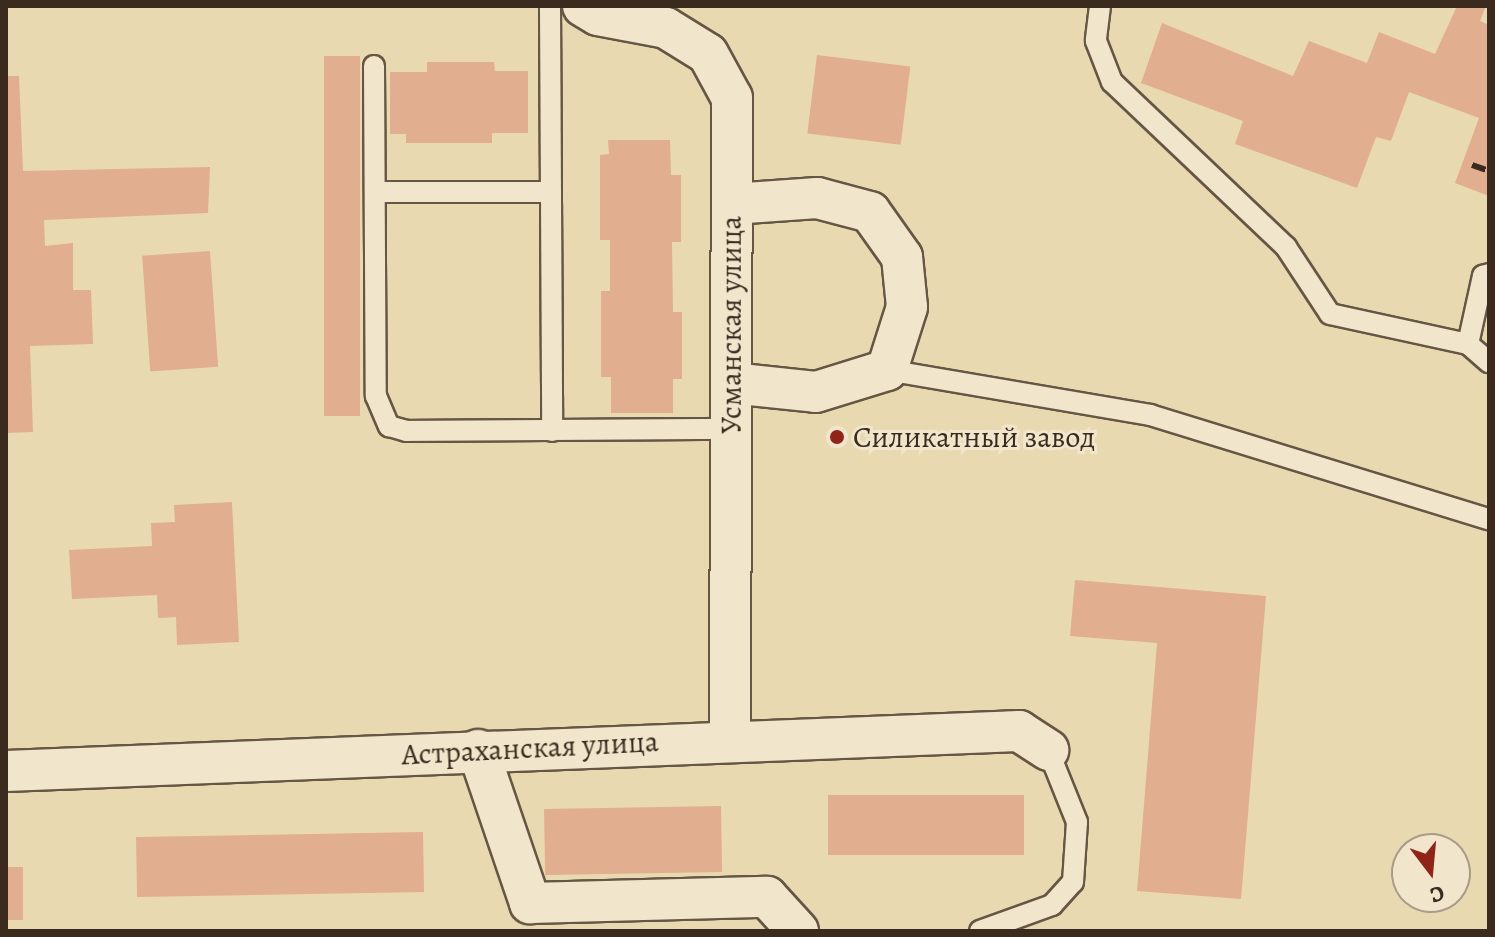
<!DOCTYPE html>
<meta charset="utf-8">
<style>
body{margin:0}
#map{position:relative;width:1495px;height:937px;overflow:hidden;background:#e9d9b1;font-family:Alegreya,serif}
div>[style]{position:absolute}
.building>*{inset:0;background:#e1ae8f;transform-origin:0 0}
.roads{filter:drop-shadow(2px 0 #665644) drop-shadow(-2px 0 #665644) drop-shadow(0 2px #665644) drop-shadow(0 -2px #665644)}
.service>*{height:20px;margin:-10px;padding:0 10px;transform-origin:10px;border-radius:10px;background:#f1e6cc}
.minor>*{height:40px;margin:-20px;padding:0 20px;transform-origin:20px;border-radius:20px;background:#f1e6cc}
.rail>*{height:6px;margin-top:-3px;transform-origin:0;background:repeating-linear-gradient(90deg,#3b2b1f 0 14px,transparent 0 28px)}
.dots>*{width:22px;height:22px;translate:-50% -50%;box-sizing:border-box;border:4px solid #f1e6cc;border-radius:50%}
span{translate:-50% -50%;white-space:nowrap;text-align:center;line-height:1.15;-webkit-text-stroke:6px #f1e6cc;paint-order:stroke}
.street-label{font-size:30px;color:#3b2b1f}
.poi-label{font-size:30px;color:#3b2b1f}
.left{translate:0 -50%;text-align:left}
.frame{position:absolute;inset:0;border:8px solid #3b2b1f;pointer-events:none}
.north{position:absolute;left:1391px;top:833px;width:80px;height:80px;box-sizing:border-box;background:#f1e6cc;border:2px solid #a89b87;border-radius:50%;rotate:164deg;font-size:22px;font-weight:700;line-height:32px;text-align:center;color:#3b2b1f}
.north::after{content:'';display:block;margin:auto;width:28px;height:36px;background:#8f2418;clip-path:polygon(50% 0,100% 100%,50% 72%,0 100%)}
</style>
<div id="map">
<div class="building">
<i style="clip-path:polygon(1457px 6px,1486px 6px,1480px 21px,1489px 25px,1489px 196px,1455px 183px,1479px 118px,1409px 92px,1391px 141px,1376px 137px,1357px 188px,1235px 144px,1243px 121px,1141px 83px,1162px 23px,1293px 76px,1309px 41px,1367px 63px,1379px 32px,1435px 54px)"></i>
<i style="left:817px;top:55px;width:94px;height:79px;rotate:7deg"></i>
<i style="left:324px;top:56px;width:36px;height:360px"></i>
<i style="clip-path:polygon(427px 62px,494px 62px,495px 71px,528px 71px,528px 133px,492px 133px,492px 143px,406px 143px,406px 134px,390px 134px,390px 72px,427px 72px)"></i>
<i style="clip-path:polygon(6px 76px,19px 76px,23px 171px,210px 167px,208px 213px,44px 220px,45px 246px,73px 243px,73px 290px,91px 290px,93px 344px,30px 346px,33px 432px,6px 433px)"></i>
<i style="clip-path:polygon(608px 140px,670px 140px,671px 175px,681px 175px,681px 242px,672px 242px,673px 312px,682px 312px,682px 379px,673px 379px,673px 413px,611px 413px,611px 377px,601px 377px,601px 291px,610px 291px,610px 240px,600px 240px,600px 155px,609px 154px)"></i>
<i style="left:210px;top:251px;width:116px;height:68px;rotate:86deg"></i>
<i style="clip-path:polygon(232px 502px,239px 642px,177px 645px,176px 617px,158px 618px,157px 595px,72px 599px,69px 550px,152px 546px,151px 523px,175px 522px,174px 505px)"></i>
<i style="clip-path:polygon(1075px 580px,1266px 596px,1241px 899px,1137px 891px,1157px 643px,1070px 636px)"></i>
<i style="left:1024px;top:795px;width:60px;height:196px;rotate:90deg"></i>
<i style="left:721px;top:806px;width:66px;height:177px;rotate:89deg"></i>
<i style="left:423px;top:832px;width:60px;height:287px;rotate:89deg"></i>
<i style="left:6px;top:867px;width:17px;height:53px"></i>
</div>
<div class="roads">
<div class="service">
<i style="left:550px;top:6px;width:425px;rotate:89.7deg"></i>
<i style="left:1100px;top:6px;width:35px;rotate:97deg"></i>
<i style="left:1096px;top:41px;width:44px;rotate:68.7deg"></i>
<i style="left:1112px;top:82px;width:240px;rotate:43.5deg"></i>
<i style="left:1286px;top:247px;width:80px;rotate:56.7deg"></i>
<i style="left:1330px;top:314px;width:141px;rotate:12.3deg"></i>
<i style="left:1468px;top:344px;width:28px;rotate:41deg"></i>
<i style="left:374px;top:66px;width:330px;rotate:89.7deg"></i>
<i style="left:376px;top:396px;width:33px;rotate:67deg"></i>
<i style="left:389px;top:426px;width:18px;rotate:16deg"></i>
<i style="left:406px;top:431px;width:325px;rotate:-0.4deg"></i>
<i style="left:375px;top:192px;width:176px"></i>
<i style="left:1468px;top:344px;width:70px;rotate:-77.6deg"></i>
<i style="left:1483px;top:276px;width:6px;rotate:-18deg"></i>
<i style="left:887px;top:370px;width:267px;rotate:9.7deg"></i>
<i style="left:1150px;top:415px;width:355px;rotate:17.1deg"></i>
<i style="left:980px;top:931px;width:77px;rotate:-19.9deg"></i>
<i style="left:1052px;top:905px;width:31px;rotate:-48deg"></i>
<i style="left:1073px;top:882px;width:60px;rotate:-86.2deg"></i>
<i style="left:1077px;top:822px;width:78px;rotate:-111.9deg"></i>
</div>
<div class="minor">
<i style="left:583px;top:6px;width:17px;rotate:31deg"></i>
<i style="left:598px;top:15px;width:69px;rotate:10.8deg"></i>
<i style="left:666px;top:28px;width:49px;rotate:31.8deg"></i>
<i style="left:708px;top:54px;width:50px;rotate:61.4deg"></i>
<i style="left:732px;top:98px;width:641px;rotate:90.18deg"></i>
<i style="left:731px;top:383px;width:85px;rotate:6deg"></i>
<i style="left:816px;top:392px;width:74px;rotate:-17.2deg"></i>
<i style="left:887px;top:370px;width:66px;rotate:-72.4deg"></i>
<i style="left:907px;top:307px;width:50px;rotate:-95.7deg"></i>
<i style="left:902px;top:257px;width:55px;rotate:-125.4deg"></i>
<i style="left:870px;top:212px;width:55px;rotate:-165.2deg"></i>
<i style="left:817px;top:198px;width:85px;rotate:176deg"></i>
<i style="left:478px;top:750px;width:162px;rotate:71.2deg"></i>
<i style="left:530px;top:903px;width:237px;rotate:-1.5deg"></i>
<i style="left:767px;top:897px;width:46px;rotate:47.6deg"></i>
<i style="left:6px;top:771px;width:1014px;rotate:-2.26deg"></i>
<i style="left:1019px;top:731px;width:35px;rotate:33deg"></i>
</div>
</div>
<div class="rail">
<i style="left:1472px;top:165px;width:18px;rotate:19deg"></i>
</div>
<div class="dots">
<i style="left:837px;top:437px;background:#8f2418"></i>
</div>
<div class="street-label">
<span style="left:731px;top:325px;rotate:-90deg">Усманская улица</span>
<span style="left:530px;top:748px;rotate:-3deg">Астраханская улица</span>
</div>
<div class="poi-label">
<span class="left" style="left:853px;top:437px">Силикатный завод</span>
</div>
<div class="frame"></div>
<div class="north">С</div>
</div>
